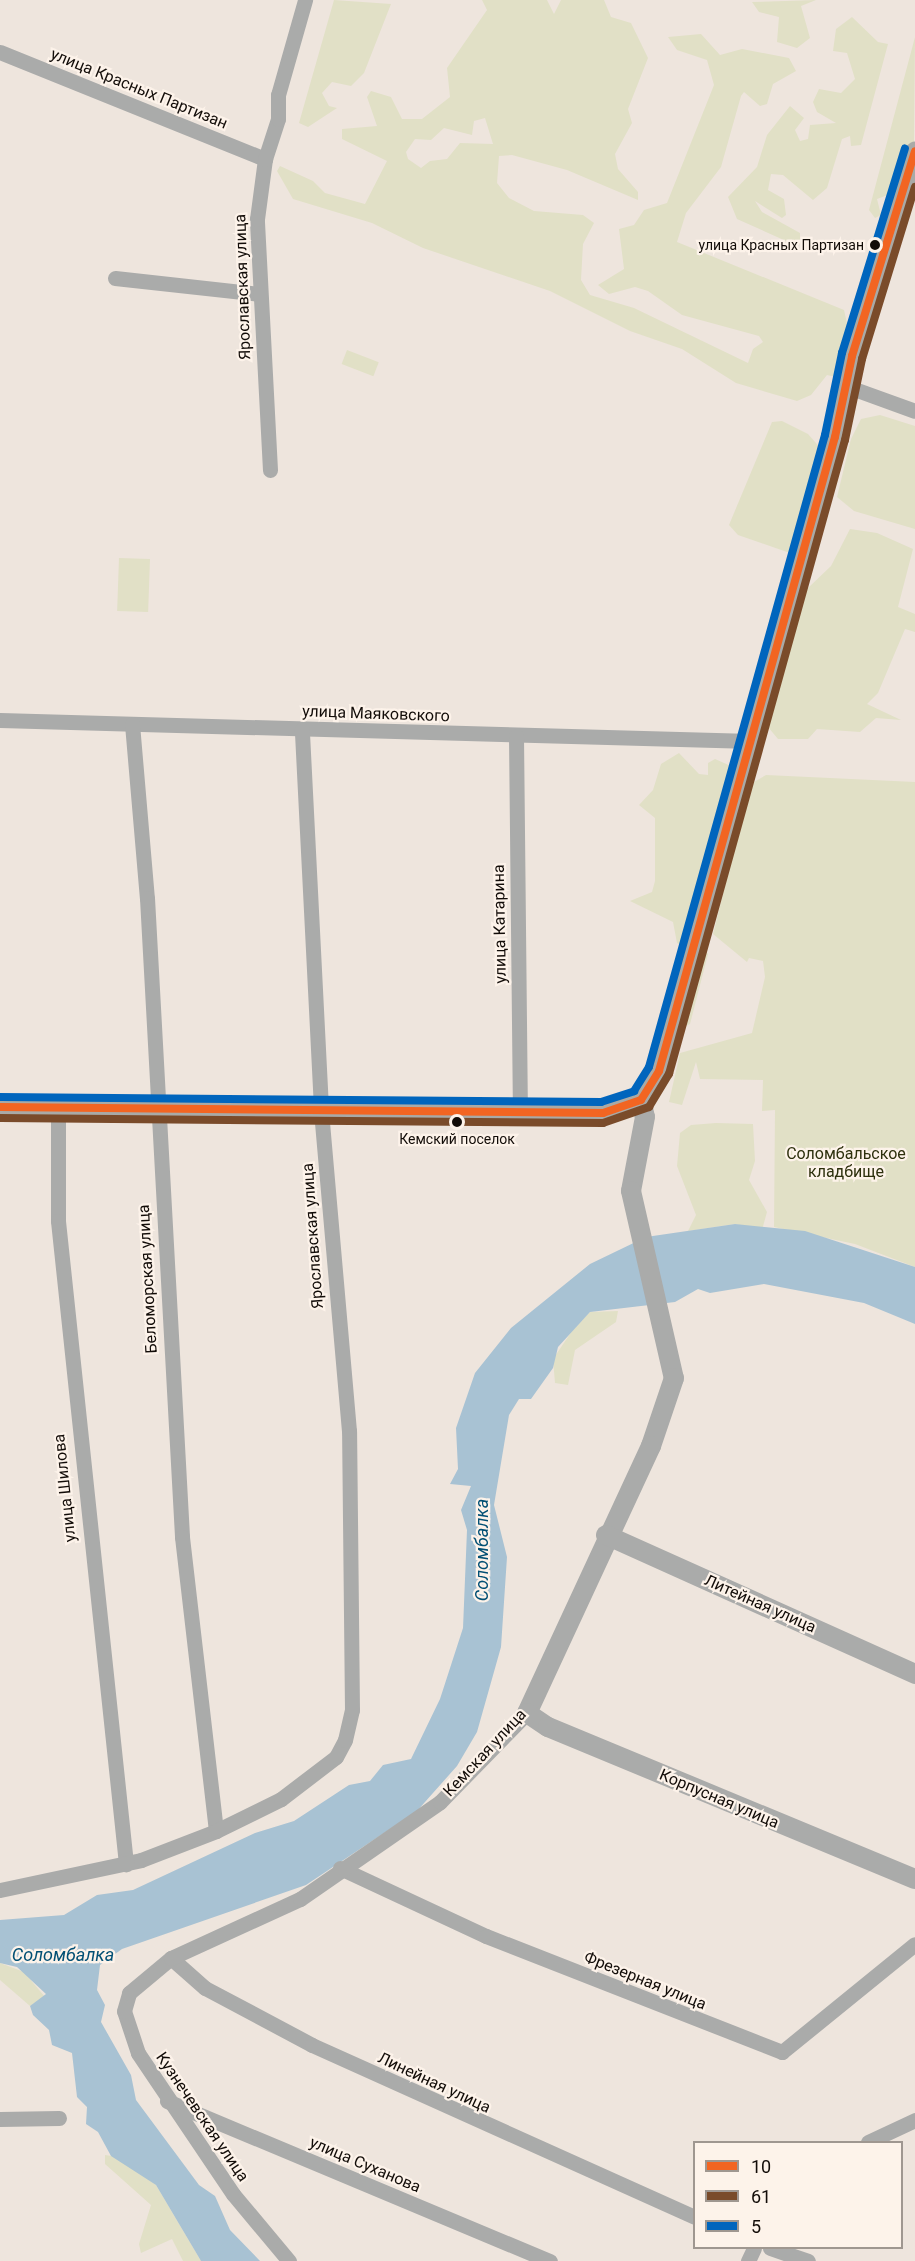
<!DOCTYPE html>
<meta charset="utf-8">
<style>
body{margin:0}
#map{position:relative;width:915px;height:2261px;overflow:hidden;background:#eee5dd;font-family:Roboto,sans-serif}
div>[style]{position:absolute}
.green>*{inset:0;background:#e1e0c6;transform-origin:0 0}
.water>*{inset:0;background:#a8c2d3}
.minor>*{height:15px;margin:-7.5px;padding:0 7.5px;transform-origin:7.5px;border-radius:7.5px;background:#aaabaa}
.tertiary>*{height:20px;margin:-10px;padding:0 10px;transform-origin:10px;border-radius:10px;background:#aaabaa}
.secondary>*{height:21px;margin:-10.5px;padding:0 10.5px;transform-origin:10.5px;border-radius:10.5px;background:#a9aaa7}
.bus-1>*{height:8px;margin:-4px;padding:0 4px;transform-origin:4px;border-radius:4px;background:#f26522}
.bus-2>*{height:8px;margin:-4px;padding:0 4px;transform-origin:4px;border-radius:4px;background:#7a4b2a}
.bus-3>*{height:8px;margin:-4px;padding:0 4px;transform-origin:4px;border-radius:4px;background:#0065bd}
.dots>*{width:16px;height:16px;translate:-50% -50%;box-sizing:border-box;border:3px solid #fdf3ea;border-radius:50%}
span{translate:-50% -50%;white-space:nowrap;text-align:center;line-height:1.15;-webkit-text-stroke:4.5px #fdf3ea;paint-order:stroke}
.bus-label{font-size:14px;color:#120c08}
.right{translate:-100% -50%;text-align:right}
.street-label{font-size:16px;color:#120c08}
.park-label{font-size:16px;color:#2d300d}
.water-label{font-size:18px;color:#024f74;font-style:italic}
.legend{position:absolute;left:693px;top:2141px;width:210px;height:108px;box-sizing:border-box;background:#fdf3ea;border:2px solid #9f9790;margin:0;padding:8px 10px;list-style:none;font-size:18px;color:#120c08}
.legend li{display:flex;align-items:center;gap:12px;height:30px}
.legend b{width:30px;border:2px solid #9f9790}
</style>
<div id="map">
<div class="green">
<i style="clip-path:polygon(334px 0,391px 4px,364px 73px,351px 86px,332px 82px,322px 93px,329px 106px,337px 108px,308px 127px,299px 123px)"></i>
<i style="clip-path:polygon(evenodd,482px 0,547px 0,554px 14px,561px 0,604px 0,611px 17px,631px 23px,648px 58px,628px 109px,632px 123px,615px 154px,618px 169px,638px 192px,638px 200px,567px 170px,512px 155px,499px 156px,497px 183px,509px 198px,534px 211px,583px 215px,594px 223px,583px 244px,581px 280px,590px 295px,634px 308px,748px 363px,753px 349px,763px 342px,759px 336px,682px 315px,648px 291px,635px 287px,609px 294px,598px 285px,624px 269px,619px 229px,634px 225px,644px 210px,667px 203px,714px 85px,707px 60px,677px 50px,668px 37px,701px 34px,720px 55px,742px 49px,789px 58px,796px 71px,773px 84px,767px 104px,760px 106px,744px 92px,741px 96px,721px 167px,686px 213px,677px 242px,844px 310px,848px 328px,836px 377px,827px 375px,811px 395px,797px 401px,736px 383px,682px 349px,630px 331px,550px 291px,423px 248px,372px 223px,293px 199px,277px 171px,280px 166px,313px 181px,325px 193px,365px 204px,387px 161px,342px 139px,342px 129px,377px 126px,367px 97px,371px 91px,391px 97px,402px 119px,422px 119px,450px 97px,447px 68px,487px 10px,482px 0,485px 118px,493px 144px,460px 143px,447px 159px,430px 161px,421px 168px,408px 159px,406px 152px,415px 139px,431px 140px,444px 128px,472px 135px,474px 121px,485px 118px)"></i>
<i style="clip-path:polygon(816px 0,801px 6px,810px 38px,797px 48px,777px 42px,779px 17px,759px 12px,752px 2px)"></i>
<i style="clip-path:polygon(852px 17px,878px 42px,888px 44px,861px 145px,851px 146px,850px 136px,842px 139px,827px 188px,813px 200px,783px 175px,771px 174px,768px 190px,784px 199px,786px 215px,782px 218px,755px 201px,762px 212px,800px 233px,800px 242px,786px 241px,737px 219px,728px 197px,757px 167px,767px 135px,790px 106px,804px 118px,795px 130px,800px 141px,808px 139px,810px 125px,836px 123px,817px 112px,813px 102px,819px 89px,841px 93px,855px 79px,847px 53px,833px 51px,836px 29px)"></i>
<i style="clip-path:polygon(915px 37px,914px 142px,893px 193px,877px 199px,881px 215px,875px 218px,869px 210px)"></i>
<i style="left:347px;top:350px;width:34px;height:15px;rotate:21deg"></i>
<i style="clip-path:polygon(880px 415px,915px 426px,915px 529px,854px 511px,837px 497px,851px 439px,861px 419px)"></i>
<i style="clip-path:polygon(782px 421px,808px 434px,823px 451px,795px 550px,787px 552px,738px 535px,729px 525px,772px 422px)"></i>
<i style="clip-path:polygon(850px 529px,877px 533px,913px 549px,898px 607px,915px 614px,915px 632px,905px 629px,878px 693px,867px 704px,901px 720px,876px 718px,860px 732px,817px 729px,808px 739px,778px 739px,768px 727px,799px 609px,808px 588px,831px 566px)"></i>
<i style="left:119px;top:558px;width:31px;height:53px;rotate:2deg"></i>
<i style="clip-path:polygon(679px 753px,699px 774px,708px 775px,708px 763px,715px 759px,733px 767px,684px 947px,677px 943px,673px 922px,630px 901px,652px 892px,655px 881px,655px 818px,639px 805px,653px 790px,661px 764px)"></i>
<i style="clip-path:polygon(766px 775px,915px 782px,915px 1267px,855px 1244px,774px 1227px,775px 1110px,762px 1111px,763px 1080px,700px 1079px,696px 1062px,682px 1105px,669px 1102px,680px 1053px,752px 1033px,765px 977px,763px 961px,749px 958px,747px 962px,713px 934px,743px 813px,754px 782px)"></i>
<i style="clip-path:polygon(703px 949px,708px 954px,690px 1024px,674px 1032px)"></i>
<i style="clip-path:polygon(716px 1123px,753px 1124px,755px 1161px,749px 1180px,767px 1212px,762px 1230px,735px 1224px,688px 1231px,696px 1215px,677px 1166px,680px 1133px,691px 1125px)"></i>
<i style="clip-path:polygon(618px 1311px,616px 1322px,575px 1350px,568px 1385px,555px 1383px,553px 1359px,572px 1331px,590px 1312px)"></i>
<i style="clip-path:polygon(0 1963px,24px 1972px,45px 1997px,30px 2006px,0 1980px)"></i>
<i style="clip-path:polygon(105px 2155px,118px 2157px,156px 2185px,201px 2261px,183px 2261px,172px 2239px,141px 2253px,139px 2244px,151px 2205px,105px 2164px)"></i>
</div>
<div class="water">
<i style="clip-path:polygon(735px 1224px,805px 1231px,915px 1267px,915px 1324px,864px 1303px,764px 1284px,710px 1293px,698px 1289px,675px 1302px,590px 1312px,558px 1347px,553px 1368px,531px 1399px,519px 1399px,509px 1415px,494px 1505px,507px 1557px,501px 1647px,477px 1732px,457px 1766px,417px 1811px,306px 1885px,122px 1949px,100px 1965px,97px 1990px,105px 2005px,101px 2022px,131px 2075px,136px 2100px,199px 2185px,215px 2196px,230px 2230px,260px 2261px,201px 2261px,156px 2185px,111px 2156px,98px 2132px,86px 2124px,87px 2107px,77px 2097px,72px 2053px,52px 2045px,49px 2030px,33px 2015px,30px 2006px,46px 1994px,17px 1967px,0 1963px,0 1920px,64px 1915px,97px 1895px,133px 1890px,255px 1833px,294px 1821px,349px 1785px,370px 1781px,383px 1765px,411px 1759px,440px 1699px,463px 1628px,467px 1530px,461px 1510px,471px 1486px,450px 1484px,458px 1469px,456px 1428px,475px 1373px,511px 1328px,590px 1264px,646px 1237px)"></i>
</div>
<div class="minor">
<i style="left:0;top:52px;width:286px;rotate:22deg"></i>
<i style="left:115px;top:278px;width:145px;rotate:6.3deg"></i>
<i style="left:846px;top:386px;width:73px;rotate:19.9deg"></i>
<i style="left:270px;top:470px;width:251px;rotate:-93deg"></i>
<i style="left:257px;top:219px;width:61px;rotate:-82.4deg"></i>
<i style="left:265px;top:159px;width:42px;rotate:-72deg"></i>
<i style="left:278px;top:119px;width:24px;rotate:-90deg"></i>
<i style="left:278px;top:95px;width:99px;rotate:-74.1deg"></i>
<i style="left:0;top:720px;width:752px;rotate:1.6deg"></i>
<i style="left:132px;top:724px;width:175px;rotate:85.1deg"></i>
<i style="left:147px;top:898px;width:640px;rotate:86.86deg"></i>
<i style="left:182px;top:1537px;width:296px;rotate:83.4deg"></i>
<i style="left:516px;top:736px;width:377px;rotate:89.4deg"></i>
<i style="left:58px;top:1108px;width:113px;rotate:90deg"></i>
<i style="left:58px;top:1221px;width:647px;rotate:83.96deg"></i>
<i style="left:340px;top:1868px;width:161px;rotate:25deg"></i>
<i style="left:486px;top:1936px;width:318px;rotate:21.4deg"></i>
<i style="left:782px;top:2052px;width:171px;rotate:-39.1deg"></i>
<i style="left:0;top:1890px;width:144px;rotate:-12deg"></i>
<i style="left:141px;top:1860px;width:80px;rotate:-21.1deg"></i>
<i style="left:216px;top:1831px;width:72px;rotate:-26.2deg"></i>
<i style="left:281px;top:1799px;width:69px;rotate:-37.4deg"></i>
<i style="left:336px;top:1757px;width:19px;rotate:-62deg"></i>
<i style="left:345px;top:1740px;width:31px;rotate:-77deg"></i>
<i style="left:352px;top:1710px;width:279px;rotate:-90.6deg"></i>
<i style="left:349px;top:1431px;width:324px;rotate:-95deg"></i>
<i style="left:321px;top:1108px;width:379px;rotate:-92.9deg"></i>
<i style="left:171px;top:1958px;width:45px;rotate:41.4deg"></i>
<i style="left:205px;top:1988px;width:121px;rotate:28deg"></i>
<i style="left:312px;top:2045px;width:419px;rotate:24.2deg"></i>
<i style="left:167px;top:2101px;width:415px;rotate:22.7deg"></i>
<i style="left:0;top:2119px;width:59px;rotate:-1deg"></i>
<i style="left:868px;top:2142px;width:52px;rotate:-25.1deg"></i>
<i style="left:770px;top:2248px;width:40px;rotate:18.9deg"></i>
<i style="left:289px;top:2261px;width:87px;rotate:-129.9deg"></i>
<i style="left:233px;top:2194px;width:170px;rotate:-124deg"></i>
<i style="left:138px;top:2053px;width:44px;rotate:-108.4deg"></i>
<i style="left:124px;top:2011px;width:19px;rotate:-74deg"></i>
<i style="left:129px;top:1993px;width:55px;rotate:-39.8deg"></i>
<i style="left:171px;top:1958px;width:142px;rotate:-24.6deg"></i>
<i style="left:300px;top:1899px;width:170px;rotate:-34.7deg"></i>
<i style="left:440px;top:1802px;width:124px;rotate:-45.7deg"></i>
<i style="left:748px;top:2261px;width:14px;rotate:-65deg"></i>
</div>
<div class="tertiary">
<i style="left:641px;top:1100px;width:17px;rotate:77deg"></i>
<i style="left:645px;top:1117px;width:75px;rotate:100.7deg"></i>
<i style="left:631px;top:1191px;width:192px;rotate:77.1deg"></i>
<i style="left:674px;top:1378px;width:72px;rotate:108.7deg"></i>
<i style="left:651px;top:1446px;width:294px;rotate:114.9deg"></i>
<i style="left:527px;top:1713px;width:25px;rotate:34deg"></i>
<i style="left:548px;top:1727px;width:397px;rotate:22.5deg"></i>
<i style="left:606px;top:1535px;width:339px;rotate:24.2deg"></i>
</div>
<div class="secondary">
<i style="left:0;top:1107px;width:603px;rotate:0.57deg"></i>
<i style="left:603px;top:1113px;width:40px;rotate:-18.9deg"></i>
<i style="left:641px;top:1100px;width:34px;rotate:-58deg"></i>
<i style="left:659px;top:1071px;width:658px;rotate:-74.49deg"></i>
<i style="left:835px;top:437px;width:83px;rotate:-78.1deg"></i>
<i style="left:852px;top:356px;width:214px;rotate:-72.9deg"></i>
</div>
<div class="bus-1">
<i style="left:0;top:1107px;width:603px;rotate:0.57deg"></i>
<i style="left:603px;top:1113px;width:40px;rotate:-18.9deg"></i>
<i style="left:641px;top:1100px;width:34px;rotate:-58deg"></i>
<i style="left:659px;top:1071px;width:658px;rotate:-74.49deg"></i>
<i style="left:835px;top:437px;width:83px;rotate:-78.1deg"></i>
<i style="left:852px;top:356px;width:214px;rotate:-72.9deg"></i>
</div>
<div class="bus-2">
<i style="left:0;top:1118px;width:603px;rotate:0.48deg"></i>
<i style="left:603px;top:1123px;width:49px;rotate:-19.2deg"></i>
<i style="left:649px;top:1107px;width:39px;rotate:-59deg"></i>
<i style="left:669px;top:1074px;width:658px;rotate:-74.49deg"></i>
<i style="left:845px;top:440px;width:83px;rotate:-78.1deg"></i>
<i style="left:862px;top:359px;width:180px;rotate:-72.9deg"></i>
</div>
<div class="bus-3">
<i style="left:0;top:1097px;width:601px;rotate:0.48deg"></i>
<i style="left:601px;top:1102px;width:35px;rotate:-18deg"></i>
<i style="left:634px;top:1091px;width:28px;rotate:-58deg"></i>
<i style="left:649px;top:1067px;width:656px;rotate:-74.44deg"></i>
<i style="left:825px;top:435px;width:84px;rotate:-78.3deg"></i>
<i style="left:842px;top:353px;width:214px;rotate:-72.9deg"></i>
</div>
<div class="dots">
<i style="left:875px;top:245px;background:#120c08"></i>
<i style="left:457px;top:1122px;background:#120c08"></i>
</div>
<div class="bus-label">
<span class="right" style="left:864px;top:245px">улица Красных Партизан</span>
<span style="left:457px;top:1139px">Кемский поселок</span>
</div>
<div class="street-label">
<span style="left:139px;top:89px;rotate:22deg">улица Красных Партизан</span>
<span style="left:243px;top:287px;rotate:-92deg">Ярославская улица</span>
<span style="left:376px;top:714px;rotate:2deg">улица Маяковского</span>
<span style="left:500px;top:924px;rotate:-91deg">улица Катарина</span>
<span style="left:313px;top:1236px;rotate:-94deg">Ярославская улица</span>
<span style="left:148px;top:1279px;rotate:-93deg">Беломорская улица</span>
<span style="left:65px;top:1488px;rotate:-96deg">улица Шилова</span>
<span style="left:760px;top:1604px;rotate:24deg">Литейная улица</span>
<span style="left:485px;top:1753px;rotate:-47deg">Кемская улица</span>
<span style="left:719px;top:1799px;rotate:23deg">Корпусная улица</span>
<span style="left:645px;top:1981px;rotate:22deg">Фрезерная улица</span>
<span style="left:434px;top:2083px;rotate:25deg">Линейная улица</span>
<span style="left:202px;top:2117px;rotate:56deg">Кузнечевская улица</span>
<span style="left:365px;top:2165px;rotate:23deg">улица Суханова</span>
</div>
<div class="park-label">
<span style="left:846px;top:1163px">Соломбальское<br>кладбище</span>
</div>
<div class="water-label">
<span style="left:482px;top:1550px;rotate:-90deg">Соломбалка</span>
<span style="left:63px;top:1955px">Соломбалка</span>
</div>
<ul class="legend">
<li><b style="height:8px;background:#f26522"></b>10</li>
<li><b style="height:8px;background:#7a4b2a"></b>61</li>
<li><b style="height:8px;background:#0065bd"></b>5</li>
</ul>
</div>
